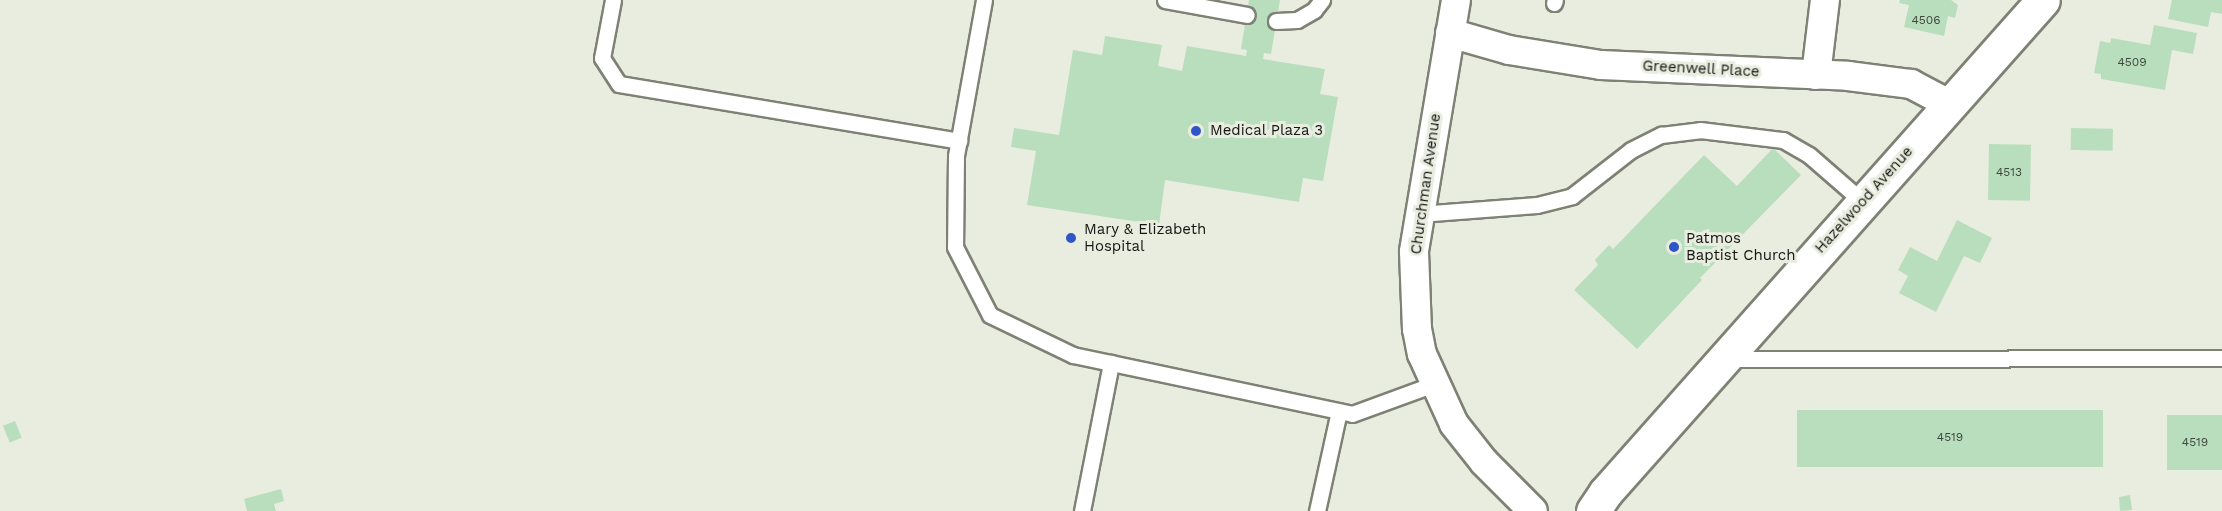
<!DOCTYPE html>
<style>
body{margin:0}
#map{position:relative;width:2222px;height:511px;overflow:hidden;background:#e9eddf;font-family:"Work Sans",sans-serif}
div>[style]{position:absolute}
.building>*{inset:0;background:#b9debe;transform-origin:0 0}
.roads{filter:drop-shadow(2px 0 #7e8174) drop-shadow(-2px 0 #7e8174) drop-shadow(0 2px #7e8174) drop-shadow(0 -2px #7e8174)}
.service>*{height:15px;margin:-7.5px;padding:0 7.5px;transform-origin:7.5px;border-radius:7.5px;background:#fff}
.minor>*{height:28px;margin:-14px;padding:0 14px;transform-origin:14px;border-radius:14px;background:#fff}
.tertiary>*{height:33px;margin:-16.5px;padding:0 16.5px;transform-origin:16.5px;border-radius:16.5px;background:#fff}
.dots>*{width:16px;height:16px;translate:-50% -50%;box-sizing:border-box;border:3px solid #e9eddf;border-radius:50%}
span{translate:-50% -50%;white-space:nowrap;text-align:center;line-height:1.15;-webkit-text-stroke:6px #e9eddf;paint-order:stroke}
.number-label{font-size:12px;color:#3d473c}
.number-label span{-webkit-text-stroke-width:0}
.street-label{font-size:15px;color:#141511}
.poi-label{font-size:15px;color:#141511}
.left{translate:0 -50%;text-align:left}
</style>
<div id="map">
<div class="building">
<i style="clip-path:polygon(1249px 0,1280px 0,1271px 54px,1264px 53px,1263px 59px,1325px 69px,1320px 94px,1338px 97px,1323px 181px,1303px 178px,1299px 202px,1165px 180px,1159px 225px,1027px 205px,1036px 151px,1011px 147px,1014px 128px,1059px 135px,1073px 50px,1102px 55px,1105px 36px,1162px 45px,1158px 66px,1182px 71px,1187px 46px,1246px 56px,1247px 50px,1241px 49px)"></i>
<i style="clip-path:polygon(1900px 0,1951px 0,1958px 5px,1955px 18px,1948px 16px,1944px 36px,1904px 27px,1909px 5px,1899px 3px)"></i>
<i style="clip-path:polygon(2172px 0,2222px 0,2222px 14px,2211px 12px,2208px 27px,2168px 19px)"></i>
<i style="clip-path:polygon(2154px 25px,2197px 33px,2193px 54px,2172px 50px,2165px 90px,2101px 79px,2101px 74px,2094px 73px,2100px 41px,2110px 43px,2111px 38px,2150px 45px)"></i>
<i style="left:2071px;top:128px;width:42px;height:22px;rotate:1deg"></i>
<i style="left:1989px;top:144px;width:42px;height:56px;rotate:1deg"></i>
<i style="clip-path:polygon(1773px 148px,1801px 175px,1700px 278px,1702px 280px,1637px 349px,1574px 290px,1598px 265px,1595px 260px,1609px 245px,1613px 249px,1704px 155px,1737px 186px)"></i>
<i style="clip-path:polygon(1957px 220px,1992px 238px,1980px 263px,1964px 256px,1936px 312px,1899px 293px,1908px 276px,1898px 270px,1910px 247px,1937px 261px)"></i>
<i style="left:1797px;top:410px;width:306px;height:57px"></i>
<i style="left:2222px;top:415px;width:55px;height:55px;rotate:90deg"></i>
<i style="left:15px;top:421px;width:18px;height:13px;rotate:68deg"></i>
<i style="clip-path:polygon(281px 489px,284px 501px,274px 504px,276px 511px,247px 511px,244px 499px)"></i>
<i style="clip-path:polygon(2130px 495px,2132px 510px,2120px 511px,2119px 497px)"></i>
</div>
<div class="roads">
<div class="service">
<i style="left:613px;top:0;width:59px;rotate:100.7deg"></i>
<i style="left:602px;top:58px;width:31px;rotate:57deg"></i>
<i style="left:619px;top:84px;width:345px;rotate:9.5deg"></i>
<i style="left:984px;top:0;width:158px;rotate:100.2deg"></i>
<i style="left:956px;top:156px;width:91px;rotate:90.6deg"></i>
<i style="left:955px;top:247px;width:76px;rotate:62.8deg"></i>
<i style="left:990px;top:315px;width:92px;rotate:25.7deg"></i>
<i style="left:1073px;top:355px;width:285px;rotate:11.9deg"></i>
<i style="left:1352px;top:414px;width:87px;rotate:-20.1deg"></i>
<i style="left:1165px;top:0;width:83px;rotate:10.4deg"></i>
<i style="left:1554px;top:3px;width:3px;rotate:-72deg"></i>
<i style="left:1276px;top:21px;width:21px;rotate:-3deg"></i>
<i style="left:1297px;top:20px;width:20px;rotate:-30deg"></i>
<i style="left:1314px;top:10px;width:13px;rotate:-51deg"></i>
<i style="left:1419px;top:214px;width:118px;rotate:-4.4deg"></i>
<i style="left:1537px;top:205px;width:36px;rotate:-14deg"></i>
<i style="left:1572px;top:196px;width:75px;rotate:-37.9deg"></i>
<i style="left:1631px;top:150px;width:34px;rotate:-27deg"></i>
<i style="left:1661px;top:135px;width:39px;rotate:-7deg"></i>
<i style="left:1700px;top:130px;width:84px;rotate:6.9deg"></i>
<i style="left:1783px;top:140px;width:30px;rotate:30deg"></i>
<i style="left:1809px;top:155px;width:72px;rotate:41deg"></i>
<i style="left:1727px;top:359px;width:495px;rotate:-0.1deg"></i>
<i style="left:1082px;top:511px;width:151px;rotate:-78.9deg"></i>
<i style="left:1317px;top:511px;width:102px;rotate:-77.6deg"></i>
</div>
<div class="minor">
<i style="left:1456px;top:0;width:255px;rotate:99.5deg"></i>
<i style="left:1414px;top:252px;width:77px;rotate:87.8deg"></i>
<i style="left:1417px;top:329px;width:25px;rotate:79deg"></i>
<i style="left:1422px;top:354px;width:77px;rotate:65.4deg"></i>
<i style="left:1454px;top:424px;width:48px;rotate:51.7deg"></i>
<i style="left:1484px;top:462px;width:69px;rotate:45deg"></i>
<i style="left:1450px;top:33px;width:61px;rotate:16.1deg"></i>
<i style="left:1509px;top:50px;width:93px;rotate:9.3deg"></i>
<i style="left:1601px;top:65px;width:247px;rotate:2.5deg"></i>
<i style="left:1848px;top:76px;width:64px;rotate:7.2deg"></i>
<i style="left:1911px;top:84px;width:43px;rotate:27.8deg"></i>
<i style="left:1816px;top:75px;width:76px;rotate:-83.2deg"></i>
</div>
<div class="tertiary">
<i style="left:1593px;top:511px;width:22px;rotate:-56deg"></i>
<i style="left:1605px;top:493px;width:659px;rotate:-48.38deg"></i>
</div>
</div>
<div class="dots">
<i style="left:1196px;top:131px;background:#2f56c6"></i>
<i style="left:1071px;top:238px;background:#2f56c6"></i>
<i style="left:1674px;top:247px;background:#2f56c6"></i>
</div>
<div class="number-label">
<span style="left:1926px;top:21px">4506</span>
<span style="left:2132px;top:63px">4509</span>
<span style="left:2009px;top:173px">4513</span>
<span style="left:1950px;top:438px">4519</span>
<span style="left:2195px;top:443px">4519</span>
</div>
<div class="street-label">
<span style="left:1701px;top:69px;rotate:3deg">Greenwell Place</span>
<span style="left:1426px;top:184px;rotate:-82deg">Churchman Avenue</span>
<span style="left:1864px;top:200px;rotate:-48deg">Hazelwood Avenue</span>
</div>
<div class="poi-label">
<span class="left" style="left:1210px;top:131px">Medical Plaza 3</span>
<span class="left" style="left:1084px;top:238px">Mary &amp; Elizabeth<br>Hospital</span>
<span class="left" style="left:1686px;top:247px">Patmos<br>Baptist Church</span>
</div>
</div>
